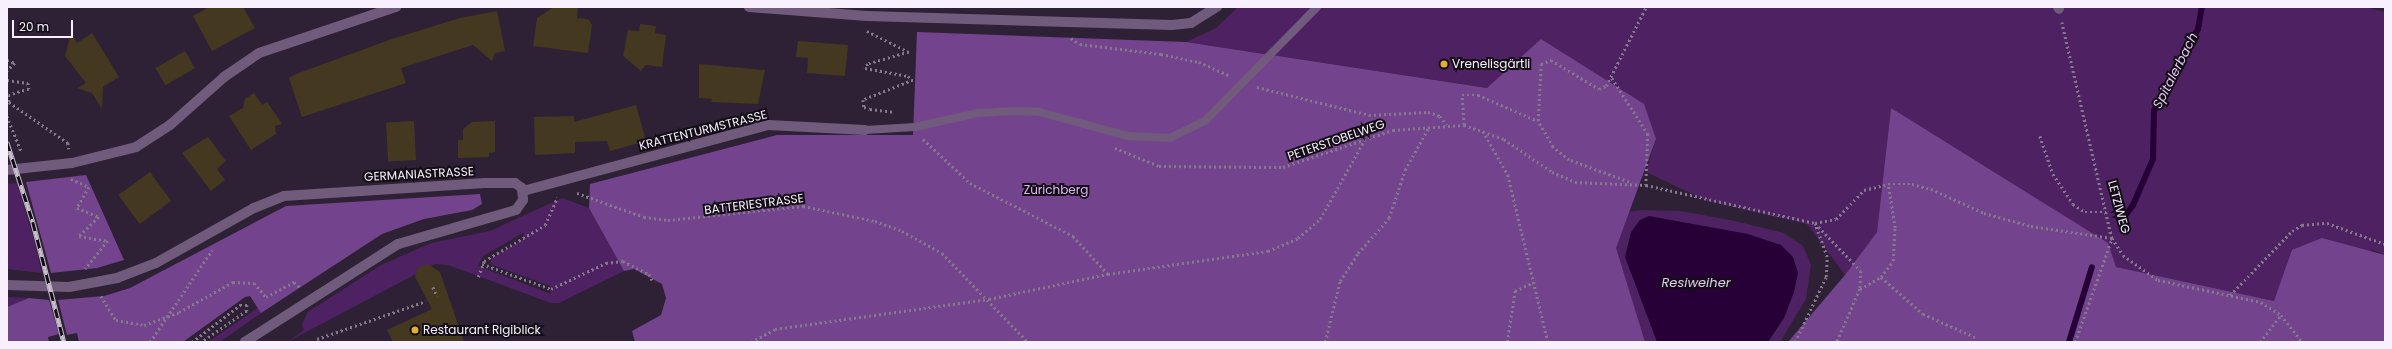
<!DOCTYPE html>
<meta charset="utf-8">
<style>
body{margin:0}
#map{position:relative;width:2392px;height:349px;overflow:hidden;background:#2e2135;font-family:Poppins,sans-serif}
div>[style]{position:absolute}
.green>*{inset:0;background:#4e2262}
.forest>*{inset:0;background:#74438d}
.water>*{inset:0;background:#260036}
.stream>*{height:6px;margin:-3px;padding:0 3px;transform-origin:3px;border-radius:3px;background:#260036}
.building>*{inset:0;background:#443820;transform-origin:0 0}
.path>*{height:2.5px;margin-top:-1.25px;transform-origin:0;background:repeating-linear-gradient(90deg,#847a8b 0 2px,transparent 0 5px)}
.service>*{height:8px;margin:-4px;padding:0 4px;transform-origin:4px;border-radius:4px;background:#705b7c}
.minor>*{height:10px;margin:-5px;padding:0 5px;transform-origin:5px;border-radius:5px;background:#705b7c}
.rail>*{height:4.5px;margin-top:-2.25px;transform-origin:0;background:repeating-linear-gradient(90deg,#130d16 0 9px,#c8bfcd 0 18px);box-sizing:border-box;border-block:1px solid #c8bfcd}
.dots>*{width:11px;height:11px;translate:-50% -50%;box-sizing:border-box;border:2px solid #130d16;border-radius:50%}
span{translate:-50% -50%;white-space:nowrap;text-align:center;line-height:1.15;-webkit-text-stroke:4px #130d16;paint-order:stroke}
.poi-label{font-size:12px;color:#f8f0fd}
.left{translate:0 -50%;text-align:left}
.street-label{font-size:12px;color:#f8f0fd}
.park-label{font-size:12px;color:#dfb8f5}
.water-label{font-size:13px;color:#e2c8f1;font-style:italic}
.frame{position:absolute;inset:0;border:8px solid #f8f0fd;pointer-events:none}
.scale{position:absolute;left:12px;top:20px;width:61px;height:18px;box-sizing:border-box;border:2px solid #f8f0fd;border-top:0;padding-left:5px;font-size:12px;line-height:14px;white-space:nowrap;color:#f8f0fd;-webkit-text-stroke:3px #130d16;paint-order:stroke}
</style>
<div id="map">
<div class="green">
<i style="clip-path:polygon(1254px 7px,2365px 7px,2385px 12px,2385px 255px,2373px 250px,2274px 301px,2116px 267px,1891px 108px,1877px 232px,1845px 275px,1807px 224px,1707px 201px,1646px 172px,1656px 139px,1542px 39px,1488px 88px,1186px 42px,1216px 28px,1237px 8px)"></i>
<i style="clip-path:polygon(17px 183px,34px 240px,42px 273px,7px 269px,7px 184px)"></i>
<i style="clip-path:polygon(evenodd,562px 198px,589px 208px,624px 271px,559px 303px,551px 303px,448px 265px,435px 264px,287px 342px,304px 330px,302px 324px,308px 312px,381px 265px,431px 243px,490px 231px,562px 198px,523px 233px,525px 238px,492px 258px,490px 264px,550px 286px,551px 294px,478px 266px,483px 256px,523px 233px)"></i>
<i style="clip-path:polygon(1641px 210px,1680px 211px,1735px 221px,1784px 233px,1803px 246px,1811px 265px,1806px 299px,1780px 342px,1640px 342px,1608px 219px,1621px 213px)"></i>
<i style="clip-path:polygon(7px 297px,29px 298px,7px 307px)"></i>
<i style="clip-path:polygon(258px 308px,261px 313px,220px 342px,208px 342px)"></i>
</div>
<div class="forest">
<i style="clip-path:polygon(917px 32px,1186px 42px,1487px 88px,1541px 39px,1644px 104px,1656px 139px,1616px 248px,1645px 342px,635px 342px,632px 331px,661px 315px,666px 298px,662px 284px,634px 269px,624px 271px,589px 208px,590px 184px,777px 135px,913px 135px)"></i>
<i style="clip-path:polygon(1891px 108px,2108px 243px,2116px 267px,2274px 301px,2292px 250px,2322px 238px,2385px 255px,2385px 342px,1788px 342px,1845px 275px,1877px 232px)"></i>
<i style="clip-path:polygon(86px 175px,124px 260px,97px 268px,51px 273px,26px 182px)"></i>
<i style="clip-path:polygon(480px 194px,482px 204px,472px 210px,424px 219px,382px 234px,261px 313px,250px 296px,245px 297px,183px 342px,79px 342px,77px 333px,67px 335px,58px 300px,104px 296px,130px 288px,286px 206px)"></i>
<i style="clip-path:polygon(29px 298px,49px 300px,59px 334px,48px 337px,49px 342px,7px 342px,7px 307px)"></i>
</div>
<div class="water">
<i style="clip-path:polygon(1649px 216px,1748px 234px,1781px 245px,1793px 257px,1798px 273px,1794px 292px,1784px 318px,1768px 342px,1657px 342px,1625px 257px,1631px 232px,1640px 220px)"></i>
</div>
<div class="stream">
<i style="left:2120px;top:223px;width:22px;rotate:-54deg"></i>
<i style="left:2133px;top:205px;width:50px;rotate:-66.5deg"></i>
<i style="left:2153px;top:159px;width:48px;rotate:-88.8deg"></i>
<i style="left:2154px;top:111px;width:93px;rotate:-61.8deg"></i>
<i style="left:2198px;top:29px;width:22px;rotate:-80deg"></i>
<i style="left:2069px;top:342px;width:78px;rotate:-73deg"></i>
</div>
<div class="building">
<i style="clip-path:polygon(209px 7px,243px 7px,255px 28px,212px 51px,193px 16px)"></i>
<i style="clip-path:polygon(554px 7px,578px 7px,577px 18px,588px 19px,592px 25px,588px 53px,533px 46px,537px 18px)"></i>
<i style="clip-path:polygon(497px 11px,505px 51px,495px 53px,492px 61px,473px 45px,401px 68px,406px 83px,302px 117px,289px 78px,296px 74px,392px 39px,460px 18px)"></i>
<i style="clip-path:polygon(640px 24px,656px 26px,655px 33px,666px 35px,662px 67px,646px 65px,641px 71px,623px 56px,628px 30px,639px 31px)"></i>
<i style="clip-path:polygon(71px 33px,77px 43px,92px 33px,119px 77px,103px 87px,102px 109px,92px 93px,77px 88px,86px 83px,65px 56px)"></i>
<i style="clip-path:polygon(798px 41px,848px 45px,845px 76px,807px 73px,808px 58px,796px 57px)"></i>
<i style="left:185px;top:51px;width:20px;height:34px;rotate:60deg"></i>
<i style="clip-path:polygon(699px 64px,765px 70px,758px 104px,711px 102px,712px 99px,699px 98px)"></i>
<i style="clip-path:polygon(254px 93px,262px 105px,267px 102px,282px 124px,275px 126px,276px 134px,251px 150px,229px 116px,243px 108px,245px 99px)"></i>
<i style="clip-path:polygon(636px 105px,646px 141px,610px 151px,607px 141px,575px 142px,575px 153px,535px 155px,534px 117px,574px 116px,574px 122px)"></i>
<i style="left:414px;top:121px;width:39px;height:28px;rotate:87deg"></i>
<i style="clip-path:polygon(495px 121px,495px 152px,489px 153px,489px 157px,458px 158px,458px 140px,463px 140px,463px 129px,472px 122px)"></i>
<i style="clip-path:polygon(208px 137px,226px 161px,217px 169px,225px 180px,211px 191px,182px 153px)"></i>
<i style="left:150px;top:172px;width:36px;height:39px;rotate:54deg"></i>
<i style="clip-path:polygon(428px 264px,440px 272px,464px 342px,393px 342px,387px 330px,432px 309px,415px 277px,418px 268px)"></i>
</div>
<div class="path">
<i style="left:2062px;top:22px;width:222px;rotate:77deg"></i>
<i style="left:2112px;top:238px;width:20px;rotate:57deg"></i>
<i style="left:2123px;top:255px;width:43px;rotate:35.5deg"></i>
<i style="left:2158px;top:280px;width:105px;rotate:12.1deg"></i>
<i style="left:2261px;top:302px;width:24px;rotate:33deg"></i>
<i style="left:2281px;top:315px;width:34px;rotate:52deg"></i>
<i style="left:867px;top:31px;width:47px;rotate:26.6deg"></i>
<i style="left:909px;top:52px;width:43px;rotate:163.7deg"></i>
<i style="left:868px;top:64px;width:5px;rotate:127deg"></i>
<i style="left:865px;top:68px;width:44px;rotate:10.5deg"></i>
<i style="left:908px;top:76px;width:6px;rotate:39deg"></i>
<i style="left:913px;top:80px;width:54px;rotate:158.2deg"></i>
<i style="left:863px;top:100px;width:7px;rotate:82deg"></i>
<i style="left:864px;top:107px;width:6px;rotate:18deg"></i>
<i style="left:870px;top:109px;width:25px;rotate:7deg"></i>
<i style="left:1071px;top:38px;width:11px;rotate:34deg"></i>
<i style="left:1080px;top:44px;width:82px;rotate:7deg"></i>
<i style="left:1161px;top:54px;width:39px;rotate:12deg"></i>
<i style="left:1199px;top:62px;width:34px;rotate:24deg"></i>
<i style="left:7px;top:60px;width:9px;rotate:21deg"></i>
<i style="left:15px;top:63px;width:11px;rotate:135deg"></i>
<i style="left:1612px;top:78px;width:67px;rotate:57.3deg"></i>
<i style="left:1648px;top:134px;width:51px;rotate:92.2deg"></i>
<i style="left:7px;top:80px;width:21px;rotate:8deg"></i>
<i style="left:28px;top:83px;width:6px;rotate:81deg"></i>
<i style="left:29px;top:89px;width:21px;rotate:163deg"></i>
<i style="left:9px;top:95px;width:7px;rotate:90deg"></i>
<i style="left:9px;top:102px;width:72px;rotate:34.8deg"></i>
<i style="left:68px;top:143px;width:6px;rotate:81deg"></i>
<i style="left:1257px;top:87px;width:115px;rotate:14deg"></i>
<i style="left:1369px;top:115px;width:59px;rotate:-2.9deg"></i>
<i style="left:1428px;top:112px;width:13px;rotate:18deg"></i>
<i style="left:1440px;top:116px;width:11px;rotate:52deg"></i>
<i style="left:7px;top:116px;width:40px;rotate:68deg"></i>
<i style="left:1464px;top:125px;width:30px;rotate:-94deg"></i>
<i style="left:1462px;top:95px;width:16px"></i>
<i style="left:1478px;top:95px;width:65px;rotate:23.4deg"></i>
<i style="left:1483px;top:131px;width:51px;rotate:60.4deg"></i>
<i style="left:1508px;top:175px;width:172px;rotate:76.5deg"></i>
<i style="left:2040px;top:136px;width:40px;rotate:71.1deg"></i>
<i style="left:2053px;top:174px;width:36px;rotate:56deg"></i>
<i style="left:2073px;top:204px;width:14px;rotate:34deg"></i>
<i style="left:2085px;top:212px;width:21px"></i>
<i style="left:923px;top:139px;width:64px;rotate:43.1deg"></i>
<i style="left:970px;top:183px;width:116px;rotate:27.2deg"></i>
<i style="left:1073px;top:236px;width:52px;rotate:47.4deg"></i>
<i style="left:1115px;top:148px;width:48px;rotate:22.2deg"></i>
<i style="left:1159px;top:166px;width:124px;rotate:0.5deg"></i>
<i style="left:1283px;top:167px;width:116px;rotate:-18.6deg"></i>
<i style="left:1393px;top:130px;width:71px;rotate:-4deg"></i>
<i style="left:1464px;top:125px;width:42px;rotate:19.3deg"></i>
<i style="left:1504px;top:139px;width:58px;rotate:34.5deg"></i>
<i style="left:1552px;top:172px;width:25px;rotate:23deg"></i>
<i style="left:1575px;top:182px;width:71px;rotate:2.4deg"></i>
<i style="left:1646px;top:185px;width:173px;rotate:12.7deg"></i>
<i style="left:1815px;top:223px;width:21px;rotate:-11deg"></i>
<i style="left:1836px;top:219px;width:40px;rotate:-46deg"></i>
<i style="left:1864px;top:190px;width:25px;rotate:-14deg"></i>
<i style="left:1888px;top:184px;width:24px"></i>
<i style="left:1912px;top:184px;width:20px;rotate:15deg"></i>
<i style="left:1931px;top:189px;width:58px;rotate:24.4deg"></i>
<i style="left:1984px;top:213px;width:49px;rotate:15.5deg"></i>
<i style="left:2031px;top:226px;width:82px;rotate:8.4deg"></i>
<i style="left:71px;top:179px;width:20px;rotate:24deg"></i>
<i style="left:89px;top:187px;width:24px;rotate:120deg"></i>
<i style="left:77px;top:208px;width:24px;rotate:22deg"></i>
<i style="left:99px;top:217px;width:28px;rotate:136deg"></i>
<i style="left:79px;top:236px;width:29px;rotate:10deg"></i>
<i style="left:108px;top:241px;width:36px;rotate:129deg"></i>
<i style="left:1629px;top:182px;width:64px;rotate:-159.9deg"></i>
<i style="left:1569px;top:160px;width:21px;rotate:-141deg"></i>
<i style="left:1553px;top:147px;width:30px;rotate:-120deg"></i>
<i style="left:1538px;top:121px;width:57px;rotate:-87deg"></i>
<i style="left:1541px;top:64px;width:11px;rotate:-22deg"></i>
<i style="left:1551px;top:60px;width:56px;rotate:31.1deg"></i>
<i style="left:1599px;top:89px;width:8px;rotate:-23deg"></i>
<i style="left:1606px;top:86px;width:89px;rotate:-63.1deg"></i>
<i style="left:577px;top:193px;width:71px;rotate:19.7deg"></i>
<i style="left:644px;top:217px;width:24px;rotate:7deg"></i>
<i style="left:668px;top:220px;width:136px;rotate:-5.9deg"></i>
<i style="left:803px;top:206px;width:74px;rotate:11.8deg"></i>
<i style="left:875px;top:221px;width:29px;rotate:20deg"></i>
<i style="left:902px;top:231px;width:46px;rotate:28.8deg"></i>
<i style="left:942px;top:253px;width:124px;rotate:46deg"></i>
<i style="left:1815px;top:223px;width:66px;rotate:46.2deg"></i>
<i style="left:1861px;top:271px;width:18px;rotate:93deg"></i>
<i style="left:1860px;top:289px;width:58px;rotate:113.5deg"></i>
<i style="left:482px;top:264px;width:73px;rotate:19.9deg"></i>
<i style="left:551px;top:289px;width:61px;rotate:-25.3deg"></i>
<i style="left:606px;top:263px;width:17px;rotate:-7deg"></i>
<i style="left:623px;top:261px;width:29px;rotate:27deg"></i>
<i style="left:649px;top:274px;width:7px;rotate:63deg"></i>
<i style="left:478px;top:277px;width:17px;rotate:-69deg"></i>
<i style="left:484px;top:261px;width:71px;rotate:-30.5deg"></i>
<i style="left:545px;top:225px;width:30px;rotate:-66deg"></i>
<i style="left:1881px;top:277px;width:56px;rotate:41.4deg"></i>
<i style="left:1923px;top:314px;width:57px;rotate:23.9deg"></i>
<i style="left:433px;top:287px;width:10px;rotate:66deg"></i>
<i style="left:1860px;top:289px;width:24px;rotate:-30deg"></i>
<i style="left:1881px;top:277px;width:20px;rotate:-53deg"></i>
<i style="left:1893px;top:261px;width:33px;rotate:-87deg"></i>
<i style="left:1895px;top:228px;width:45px;rotate:-99deg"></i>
<i style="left:2230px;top:295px;width:89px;rotate:-45.9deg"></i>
<i style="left:2292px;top:231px;width:12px;rotate:-31deg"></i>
<i style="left:2302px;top:225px;width:25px;rotate:-5deg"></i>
<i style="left:2327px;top:223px;width:62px;rotate:19.9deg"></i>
<i style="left:101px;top:296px;width:28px;rotate:58deg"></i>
<i style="left:116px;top:320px;width:28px;rotate:10deg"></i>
<i style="left:144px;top:325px;width:37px;rotate:-20deg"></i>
<i style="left:179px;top:312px;width:62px;rotate:-29.1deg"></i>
<i style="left:233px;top:282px;width:21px;rotate:3deg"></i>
<i style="left:254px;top:283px;width:18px;rotate:49deg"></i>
<i style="left:266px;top:297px;width:32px;rotate:-28deg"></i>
<i style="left:294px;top:282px;width:9px;rotate:41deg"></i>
<i style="left:317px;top:339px;width:115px;rotate:-19.2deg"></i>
<i style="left:150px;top:342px;width:111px;rotate:-56deg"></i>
<i style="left:192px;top:342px;width:61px;rotate:-37.6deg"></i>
<i style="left:240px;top:305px;width:7px"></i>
<i style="left:247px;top:305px;width:6px;rotate:90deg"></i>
<i style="left:247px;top:311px;width:55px;rotate:145.4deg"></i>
<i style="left:751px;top:342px;width:27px;rotate:-28deg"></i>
<i style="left:775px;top:329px;width:216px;rotate:-8deg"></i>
<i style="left:989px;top:299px;width:122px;rotate:-11.9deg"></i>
<i style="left:1108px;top:274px;width:162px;rotate:-8.2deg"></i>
<i style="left:1268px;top:251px;width:33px;rotate:-23deg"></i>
<i style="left:1298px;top:238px;width:29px;rotate:-41deg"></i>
<i style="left:1320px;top:219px;width:90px;rotate:-60.6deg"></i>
<i style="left:1325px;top:342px;width:63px;rotate:-76.2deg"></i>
<i style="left:1340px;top:281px;width:33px;rotate:-57deg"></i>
<i style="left:1358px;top:253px;width:47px;rotate:-48.5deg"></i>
<i style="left:1389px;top:218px;width:51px;rotate:-71.6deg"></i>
<i style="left:1405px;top:170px;width:49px;rotate:-60.8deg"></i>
<i style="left:1507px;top:342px;width:52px;rotate:-81.1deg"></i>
<i style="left:1515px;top:291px;width:21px;rotate:-25deg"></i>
<i style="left:1795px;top:342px;width:72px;rotate:-64.5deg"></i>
<i style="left:1826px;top:277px;width:20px;rotate:-87deg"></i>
<i style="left:1827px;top:257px;width:35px;rotate:-110deg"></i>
<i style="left:2075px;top:342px;width:110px;rotate:-70.4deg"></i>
<i style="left:2260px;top:342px;width:34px;rotate:-52deg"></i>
</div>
<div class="service">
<i style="left:865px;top:130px;width:50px;rotate:-3.4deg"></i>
<i style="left:915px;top:127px;width:65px;rotate:-12.5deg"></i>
<i style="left:978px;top:113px;width:36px;rotate:-3deg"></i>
<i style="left:1014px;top:111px;width:25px;rotate:2deg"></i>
<i style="left:1039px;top:112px;width:92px;rotate:15.1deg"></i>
<i style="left:1128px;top:136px;width:42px;rotate:2.7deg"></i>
<i style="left:1170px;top:138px;width:39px;rotate:-26deg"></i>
<i style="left:1205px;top:121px;width:160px;rotate:-45.5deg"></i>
</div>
<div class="minor">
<i style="left:749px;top:7px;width:118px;rotate:4.4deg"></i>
<i style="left:867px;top:16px;width:305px;rotate:1.7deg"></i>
<i style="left:1172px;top:25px;width:19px;rotate:-6deg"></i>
<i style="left:1191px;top:23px;width:31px;rotate:-32deg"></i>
<i style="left:2058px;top:7px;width:2px;rotate:63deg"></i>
<i style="left:7px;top:170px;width:65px;rotate:-6.1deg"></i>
<i style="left:72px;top:163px;width:66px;rotate:-14deg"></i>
<i style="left:136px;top:147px;width:40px;rotate:-32.9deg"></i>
<i style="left:170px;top:125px;width:72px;rotate:-41.6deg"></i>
<i style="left:224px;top:77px;width:42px;rotate:-34.4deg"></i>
<i style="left:259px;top:53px;width:145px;rotate:-18.6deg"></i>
<i style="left:523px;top:191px;width:254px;rotate:-15.1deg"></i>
<i style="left:768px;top:125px;width:97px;rotate:3deg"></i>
<i style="left:7px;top:285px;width:62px;rotate:1.8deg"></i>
<i style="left:69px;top:287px;width:49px;rotate:-10.6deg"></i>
<i style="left:117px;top:278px;width:42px;rotate:-21deg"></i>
<i style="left:156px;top:263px;width:112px;rotate:-29.3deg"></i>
<i style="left:254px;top:208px;width:32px;rotate:-22deg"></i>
<i style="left:284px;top:196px;width:201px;rotate:-3.7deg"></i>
<i style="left:485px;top:183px;width:30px"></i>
<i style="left:515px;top:183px;width:9px;rotate:36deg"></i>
<i style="left:522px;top:188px;width:12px;rotate:85deg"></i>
<i style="left:523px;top:200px;width:12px;rotate:125deg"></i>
<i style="left:516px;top:210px;width:123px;rotate:163.9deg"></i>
<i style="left:398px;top:244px;width:182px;rotate:147.4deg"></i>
</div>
<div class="rail">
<i style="left:7px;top:142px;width:84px;rotate:72deg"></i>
<i style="left:33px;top:222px;width:124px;rotate:75.5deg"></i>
</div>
<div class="dots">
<i style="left:1444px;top:64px;background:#e1af34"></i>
<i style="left:415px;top:330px;background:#e1af34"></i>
</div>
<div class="poi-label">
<span class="left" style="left:1452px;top:64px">Vrenelisgärtli</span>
<span class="left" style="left:423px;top:330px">Restaurant Rigiblick</span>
</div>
<div class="street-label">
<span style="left:703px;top:130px;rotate:-14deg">KRATTENTURMSTRASSE</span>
<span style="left:1336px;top:140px;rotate:-19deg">PETERSTOBELWEG</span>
<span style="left:419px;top:174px;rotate:-3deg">GERMANIASTRASSE</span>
<span style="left:754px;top:204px;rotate:-7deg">BATTERIESTRASSE</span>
<span style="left:2119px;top:207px;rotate:75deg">LETZIWEG</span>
</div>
<div class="park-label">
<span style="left:1056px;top:190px">Zürichberg</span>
</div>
<div class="water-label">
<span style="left:2176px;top:71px;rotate:-63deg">Spitalerbach</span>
<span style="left:1696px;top:283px">Resiweiher</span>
</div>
<div class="frame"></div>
<div class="scale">20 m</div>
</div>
